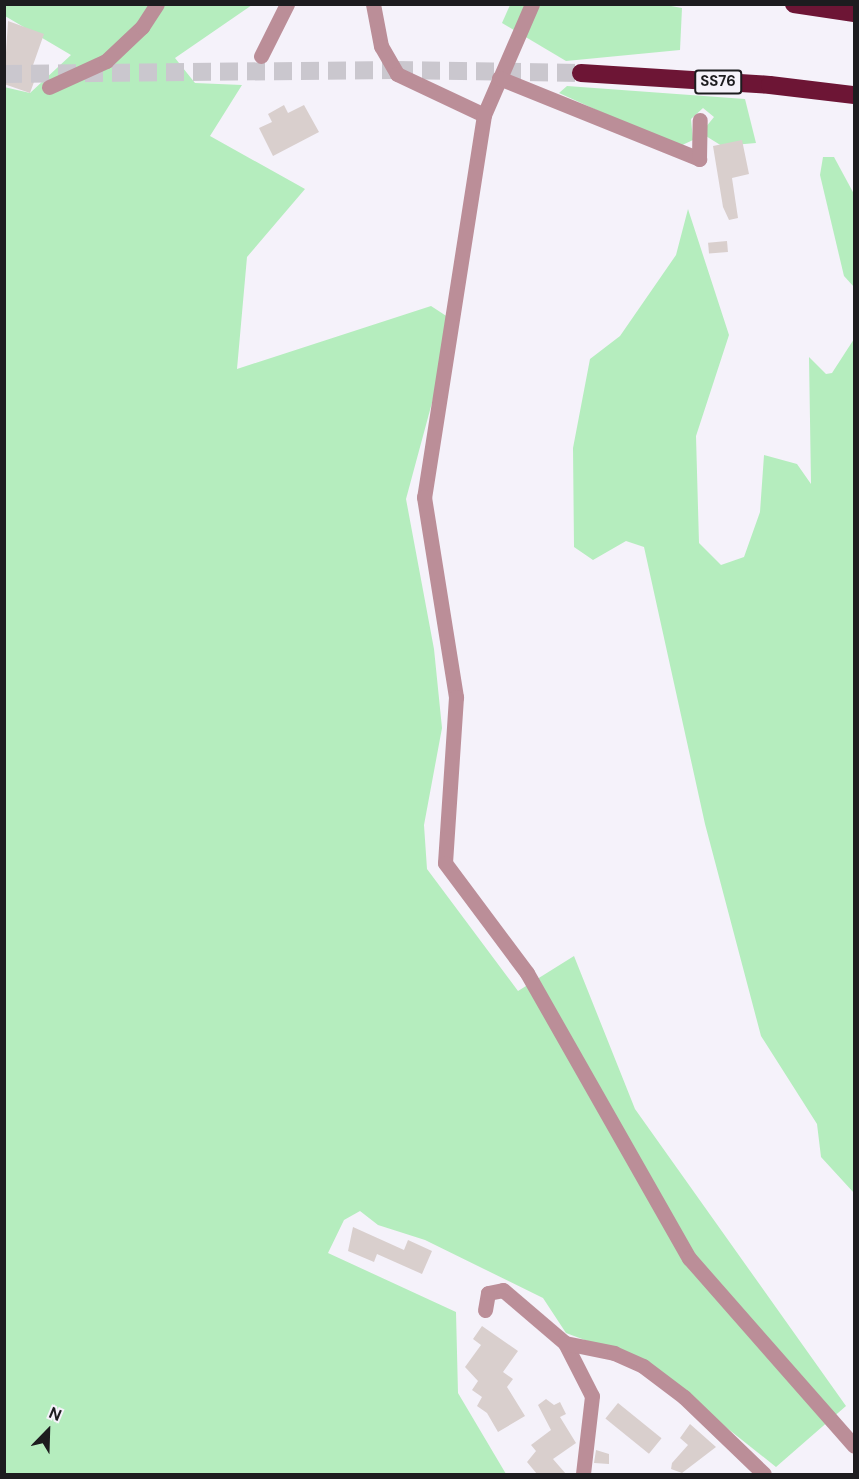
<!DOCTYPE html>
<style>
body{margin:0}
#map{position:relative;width:859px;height:1479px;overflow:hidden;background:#f5f2fa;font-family:"DM Sans",sans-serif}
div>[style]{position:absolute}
.green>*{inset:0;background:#b5edbe}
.building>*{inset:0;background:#d9cfcd;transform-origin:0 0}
.highway-tunnel>*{height:18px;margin-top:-9px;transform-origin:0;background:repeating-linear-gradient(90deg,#cac7ce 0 18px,transparent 0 27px)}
.minor>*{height:15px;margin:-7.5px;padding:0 7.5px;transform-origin:7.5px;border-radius:7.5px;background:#bb8e98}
.highway>*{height:18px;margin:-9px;padding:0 9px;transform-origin:9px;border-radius:9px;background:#6d1535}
span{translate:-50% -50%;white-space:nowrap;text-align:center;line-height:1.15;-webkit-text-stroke:4.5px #f5f2fa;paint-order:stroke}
.shield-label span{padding:2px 4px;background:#f5f2fa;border:2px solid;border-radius:4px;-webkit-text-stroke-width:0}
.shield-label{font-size:15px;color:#1d1c1f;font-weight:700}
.frame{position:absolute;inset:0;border:6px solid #1d1c1f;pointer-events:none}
.north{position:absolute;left:18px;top:1401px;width:60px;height:60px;-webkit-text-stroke:4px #f5f2fa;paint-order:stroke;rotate:23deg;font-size:16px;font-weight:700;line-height:24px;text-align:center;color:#1d1c1f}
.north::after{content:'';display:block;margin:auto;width:21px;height:27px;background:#1d1c1f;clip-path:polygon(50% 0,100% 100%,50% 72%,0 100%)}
</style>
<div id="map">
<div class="green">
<i style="clip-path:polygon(660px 4px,682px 8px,680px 50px,566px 61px,502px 23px,510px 5px)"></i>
<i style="clip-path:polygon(5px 5px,252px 5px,175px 58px,195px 83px,242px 85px,210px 136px,305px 189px,247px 257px,237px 369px,431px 306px,454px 321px,406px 499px,434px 649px,442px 728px,424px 825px,427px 869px,518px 991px,574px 956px,635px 1109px,846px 1406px,776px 1467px,644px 1362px,566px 1333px,543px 1298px,425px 1240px,378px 1225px,360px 1211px,344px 1220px,328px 1253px,456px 1312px,458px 1393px,506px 1474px,5px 1474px,4px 87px,30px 93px,71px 55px,5px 16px)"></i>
<i style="clip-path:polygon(567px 86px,745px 99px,756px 143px,722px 146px,701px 133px,714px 117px,703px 108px,691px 119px,693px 140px,678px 147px,559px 93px)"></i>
<i style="clip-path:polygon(823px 157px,834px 157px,854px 194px,854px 287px,844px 276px,820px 175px)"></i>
<i style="clip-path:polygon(688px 209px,729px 335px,696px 436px,699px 543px,721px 565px,744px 557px,760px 512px,764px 455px,797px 464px,811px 484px,809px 357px,826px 374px,832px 373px,854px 339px,854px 1193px,821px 1157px,817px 1124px,761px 1036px,705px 824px,644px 547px,626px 541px,593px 560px,574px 547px,573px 448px,590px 359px,620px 336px,676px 255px)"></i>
</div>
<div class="building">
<i style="clip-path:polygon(8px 21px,44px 34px,32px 68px,38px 71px,30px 93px,4px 84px)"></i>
<i style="clip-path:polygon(284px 105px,288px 113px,304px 105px,319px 132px,273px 156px,259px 128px,272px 122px,268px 114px)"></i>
<i style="clip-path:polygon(742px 140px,749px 174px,732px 178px,738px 218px,729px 220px,723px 207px,713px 146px)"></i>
<i style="left:727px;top:241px;width:11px;height:19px;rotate:85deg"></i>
<i style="clip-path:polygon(353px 1227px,404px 1250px,408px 1240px,432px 1251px,422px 1274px,377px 1254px,374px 1262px,348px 1251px)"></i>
<i style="clip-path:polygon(482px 1326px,518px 1351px,503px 1372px,513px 1379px,507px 1387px,525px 1416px,498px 1432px,487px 1413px,477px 1406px,482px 1397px,472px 1390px,478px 1381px,465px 1367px,481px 1345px,473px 1339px)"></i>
<i style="clip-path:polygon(546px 1399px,554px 1405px,560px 1402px,566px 1414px,560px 1417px,576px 1443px,553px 1459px,566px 1474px,537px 1474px,527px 1462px,536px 1451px,531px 1445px,551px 1430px,538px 1405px)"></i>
<i style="left:618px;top:1403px;width:56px;height:20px;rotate:39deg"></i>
<i style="clip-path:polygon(690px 1424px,716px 1447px,682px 1473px,671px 1469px,672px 1463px,688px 1445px,680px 1438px)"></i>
<i style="clip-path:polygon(596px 1450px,609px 1454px,609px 1464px,594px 1463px)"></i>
</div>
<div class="highway-tunnel">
<i style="left:4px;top:74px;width:391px;rotate:-0.6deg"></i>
<i style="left:395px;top:70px;width:186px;rotate:0.9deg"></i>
</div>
<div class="minor">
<i style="left:373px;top:4px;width:43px;rotate:79.2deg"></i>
<i style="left:381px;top:46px;width:32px;rotate:60deg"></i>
<i style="left:397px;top:74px;width:96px;rotate:25.2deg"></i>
<i style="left:532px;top:4px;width:121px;rotate:113.4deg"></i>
<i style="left:484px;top:115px;width:387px;rotate:98.9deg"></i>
<i style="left:424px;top:497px;width:203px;rotate:80.9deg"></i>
<i style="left:456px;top:697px;width:166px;rotate:93.8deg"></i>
<i style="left:445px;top:863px;width:137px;rotate:53.3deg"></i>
<i style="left:527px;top:973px;width:328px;rotate:60.4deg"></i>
<i style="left:689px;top:1258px;width:250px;rotate:48.7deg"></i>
<i style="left:261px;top:56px;width:58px;rotate:-63.4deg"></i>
<i style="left:499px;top:78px;width:216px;rotate:22deg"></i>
<i style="left:699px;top:159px;width:39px;rotate:-89deg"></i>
<i style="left:49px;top:87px;width:63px;rotate:-24.5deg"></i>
<i style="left:106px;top:61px;width:50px;rotate:-43.4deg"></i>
<i style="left:142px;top:27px;width:27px;rotate:-57deg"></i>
<i style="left:485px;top:1310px;width:17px;rotate:-80deg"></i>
<i style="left:488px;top:1293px;width:15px;rotate:-11deg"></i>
<i style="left:503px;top:1290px;width:82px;rotate:40.5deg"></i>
<i style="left:565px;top:1343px;width:59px;rotate:63deg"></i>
<i style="left:592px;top:1396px;width:79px;rotate:96.6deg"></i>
<i style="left:565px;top:1343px;width:50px;rotate:11.5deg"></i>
<i style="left:614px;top:1353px;width:32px;rotate:24deg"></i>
<i style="left:643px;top:1366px;width:51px;rotate:37.1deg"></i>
<i style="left:684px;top:1397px;width:111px;rotate:43.9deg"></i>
</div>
<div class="highway">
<i style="left:794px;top:4px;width:61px;rotate:8.5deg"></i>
<i style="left:581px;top:73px;width:189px;rotate:3.6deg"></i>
<i style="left:770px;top:85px;width:85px;rotate:6.8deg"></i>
</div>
<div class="shield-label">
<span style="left:718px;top:82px">SS76</span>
</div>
<div class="frame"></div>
<div class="north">N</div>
</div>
